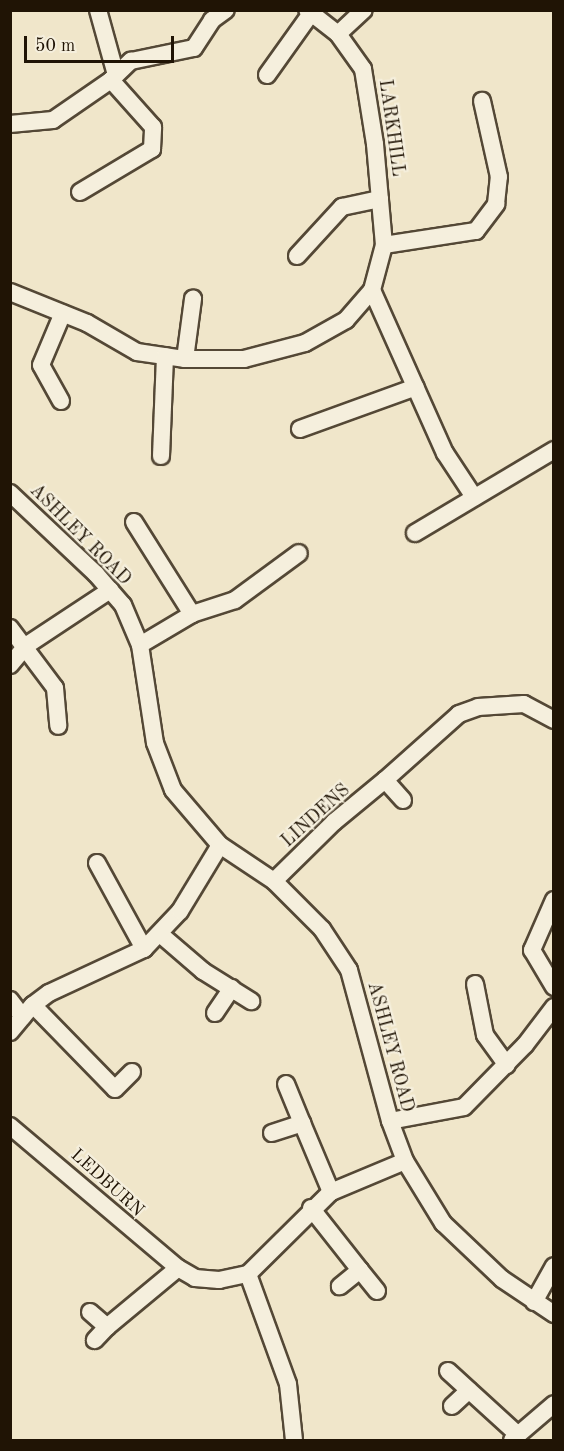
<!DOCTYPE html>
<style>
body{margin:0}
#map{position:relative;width:564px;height:1451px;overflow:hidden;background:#f0e6ca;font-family:"Old Standard TT",serif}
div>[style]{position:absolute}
.roads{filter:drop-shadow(2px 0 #544836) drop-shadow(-2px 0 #544836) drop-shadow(0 2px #544836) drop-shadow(0 -2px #544836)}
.street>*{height:16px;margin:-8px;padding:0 8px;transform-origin:8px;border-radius:8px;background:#f5efdd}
span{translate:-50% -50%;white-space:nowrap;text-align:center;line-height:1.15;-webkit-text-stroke:4.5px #f5efdd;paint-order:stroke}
.street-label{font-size:18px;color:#201405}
.frame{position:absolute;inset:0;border:12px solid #201405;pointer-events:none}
.scale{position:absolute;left:24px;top:36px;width:150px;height:27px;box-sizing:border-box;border:3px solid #201405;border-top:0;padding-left:8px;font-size:18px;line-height:21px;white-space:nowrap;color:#201405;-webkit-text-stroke:4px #f5efdd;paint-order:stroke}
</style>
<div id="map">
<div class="roads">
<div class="street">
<i style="left:98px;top:10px;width:67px;rotate:74.5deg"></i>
<i style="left:338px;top:34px;width:35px;rotate:-43deg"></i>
<i style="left:267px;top:75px;width:77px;rotate:-54.5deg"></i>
<i style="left:10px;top:124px;width:43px;rotate:-5.3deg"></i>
<i style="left:53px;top:120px;width:70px;rotate:-34.6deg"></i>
<i style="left:111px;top:80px;width:28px;rotate:-44deg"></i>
<i style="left:131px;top:61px;width:64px;rotate:-11.7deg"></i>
<i style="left:194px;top:48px;width:33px;rotate:-57deg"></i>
<i style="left:212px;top:20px;width:17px;rotate:-36deg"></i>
<i style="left:80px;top:192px;width:84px;rotate:-30.8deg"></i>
<i style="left:152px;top:149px;width:22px;rotate:-87deg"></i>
<i style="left:153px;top:127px;width:63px;rotate:-131.8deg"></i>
<i style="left:384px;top:245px;width:93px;rotate:-8.7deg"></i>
<i style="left:476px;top:231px;width:34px;rotate:-53deg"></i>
<i style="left:496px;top:204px;width:27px;rotate:-84deg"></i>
<i style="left:499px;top:177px;width:78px;rotate:-102.6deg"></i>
<i style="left:297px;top:256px;width:67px;rotate:-47.4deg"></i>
<i style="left:342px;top:207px;width:39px;rotate:-12deg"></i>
<i style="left:372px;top:290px;width:179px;rotate:65.9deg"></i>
<i style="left:445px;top:453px;width:53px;rotate:56.6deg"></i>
<i style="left:10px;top:292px;width:83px;rotate:21.9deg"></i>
<i style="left:87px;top:323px;width:58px;rotate:30.1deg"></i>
<i style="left:137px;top:352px;width:49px;rotate:8.3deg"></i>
<i style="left:185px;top:359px;width:59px"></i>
<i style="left:244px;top:359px;width:63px;rotate:-14.7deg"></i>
<i style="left:305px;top:343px;width:47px;rotate:-29.3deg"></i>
<i style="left:346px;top:320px;width:40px;rotate:-49deg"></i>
<i style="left:372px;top:290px;width:47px;rotate:-75.1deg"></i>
<i style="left:384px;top:245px;width:101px;rotate:-95.1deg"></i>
<i style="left:375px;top:144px;width:76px;rotate:-99.1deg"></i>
<i style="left:363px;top:69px;width:43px;rotate:-125.5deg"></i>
<i style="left:338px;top:34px;width:39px;rotate:-142deg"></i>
<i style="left:185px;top:359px;width:61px;rotate:-82.4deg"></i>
<i style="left:61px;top:401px;width:41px;rotate:-119.1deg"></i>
<i style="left:41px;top:365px;width:56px;rotate:-67.1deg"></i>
<i style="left:300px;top:429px;width:123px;rotate:-19.9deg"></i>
<i style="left:161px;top:456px;width:100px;rotate:-87.7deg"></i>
<i style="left:10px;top:493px;width:118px;rotate:43.3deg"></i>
<i style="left:96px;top:574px;width:41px;rotate:48.9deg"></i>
<i style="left:123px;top:605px;width:43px;rotate:67deg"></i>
<i style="left:140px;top:645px;width:99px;rotate:81.3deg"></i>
<i style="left:155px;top:743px;width:50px;rotate:69deg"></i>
<i style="left:173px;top:790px;width:72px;rotate:49.5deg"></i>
<i style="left:220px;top:845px;width:65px;rotate:33.7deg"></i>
<i style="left:274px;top:881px;width:68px;rotate:45deg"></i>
<i style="left:322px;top:929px;width:49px;rotate:56.6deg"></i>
<i style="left:349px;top:970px;width:156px;rotate:74.8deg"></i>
<i style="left:390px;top:1121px;width:43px;rotate:69.4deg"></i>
<i style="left:405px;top:1161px;width:73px;rotate:58.5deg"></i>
<i style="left:443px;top:1223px;width:81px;rotate:43.5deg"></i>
<i style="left:502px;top:1279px;width:63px;rotate:33.9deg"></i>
<i style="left:134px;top:522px;width:109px;rotate:57.8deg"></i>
<i style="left:415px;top:533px;width:162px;rotate:-30.8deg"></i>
<i style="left:10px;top:628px;width:75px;rotate:53.1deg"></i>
<i style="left:55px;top:688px;width:38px;rotate:85deg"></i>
<i style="left:140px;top:645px;width:61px;rotate:-30.8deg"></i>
<i style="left:192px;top:614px;width:45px;rotate:-18deg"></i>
<i style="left:235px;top:600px;width:79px;rotate:-36.3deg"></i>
<i style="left:10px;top:665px;width:26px;rotate:-50deg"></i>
<i style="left:27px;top:645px;width:100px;rotate:-33.5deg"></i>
<i style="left:403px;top:800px;width:27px;rotate:-132deg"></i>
<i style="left:385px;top:780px;width:99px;rotate:-41.7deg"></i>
<i style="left:459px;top:714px;width:20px;rotate:-20deg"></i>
<i style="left:478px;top:707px;width:46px;rotate:-3.7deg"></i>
<i style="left:524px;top:704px;width:34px;rotate:28deg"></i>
<i style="left:97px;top:863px;width:98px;rotate:61.3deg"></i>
<i style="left:274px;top:881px;width:84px;rotate:-44.5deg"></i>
<i style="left:334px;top:822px;width:66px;rotate:-39.5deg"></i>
<i style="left:554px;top:900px;width:55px;rotate:113.7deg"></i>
<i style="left:532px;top:950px;width:43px;rotate:59.3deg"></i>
<i style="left:160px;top:934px;width:57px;rotate:40.7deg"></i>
<i style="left:203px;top:971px;width:57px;rotate:32deg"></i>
<i style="left:475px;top:984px;width:52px;rotate:78.9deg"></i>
<i style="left:485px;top:1035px;width:37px;rotate:54deg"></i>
<i style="left:10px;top:1000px;width:21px;rotate:53deg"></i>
<i style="left:33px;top:1005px;width:117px;rotate:45.7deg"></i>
<i style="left:115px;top:1089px;width:24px;rotate:-45deg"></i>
<i style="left:215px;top:1013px;width:30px;rotate:-56deg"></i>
<i style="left:10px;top:1032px;width:35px;rotate:-50deg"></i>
<i style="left:33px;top:1005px;width:20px;rotate:-37deg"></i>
<i style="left:49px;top:993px;width:105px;rotate:-24.9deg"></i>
<i style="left:144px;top:949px;width:52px;rotate:-46.5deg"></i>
<i style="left:180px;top:911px;width:77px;rotate:-58.8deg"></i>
<i style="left:390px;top:1121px;width:75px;rotate:-10.7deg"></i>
<i style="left:464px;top:1107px;width:87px;rotate:-45.5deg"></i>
<i style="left:525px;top:1045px;width:48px;rotate:-52.7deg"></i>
<i style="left:302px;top:1123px;width:75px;rotate:67.2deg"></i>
<i style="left:10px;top:1126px;width:220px;rotate:40.2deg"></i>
<i style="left:178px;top:1268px;width:20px;rotate:30deg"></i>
<i style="left:195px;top:1278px;width:24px;rotate:5deg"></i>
<i style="left:219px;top:1280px;width:30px;rotate:-12deg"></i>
<i style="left:248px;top:1274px;width:117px;rotate:-44.7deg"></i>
<i style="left:331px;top:1192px;width:80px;rotate:-22.7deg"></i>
<i style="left:272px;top:1133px;width:32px;rotate:-18deg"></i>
<i style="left:302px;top:1123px;width:42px;rotate:-112.3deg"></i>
<i style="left:311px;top:1208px;width:79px;rotate:51.7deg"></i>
<i style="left:360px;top:1270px;width:26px;rotate:141deg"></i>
<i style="left:360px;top:1270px;width:27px;rotate:51deg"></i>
<i style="left:248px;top:1274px;width:117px;rotate:70deg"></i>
<i style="left:288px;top:1384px;width:56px;rotate:83.9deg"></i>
<i style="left:534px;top:1302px;width:41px;rotate:-60.9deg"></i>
<i style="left:90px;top:1312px;width:23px;rotate:41deg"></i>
<i style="left:107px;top:1327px;width:18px;rotate:133deg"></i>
<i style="left:107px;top:1327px;width:92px;rotate:-39.7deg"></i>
<i style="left:448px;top:1371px;width:93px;rotate:42.4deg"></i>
<i style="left:452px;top:1406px;width:23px;rotate:-43deg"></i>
<i style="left:512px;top:1440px;width:55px;rotate:-40.6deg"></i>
</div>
</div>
<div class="street-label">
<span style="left:391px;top:128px;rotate:82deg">LARKHILL</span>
<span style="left:80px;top:535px;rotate:45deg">ASHLEY ROAD</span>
<span style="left:316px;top:816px;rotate:-42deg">LINDENS</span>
<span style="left:390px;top:1047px;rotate:75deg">ASHLEY ROAD</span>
<span style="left:107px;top:1183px;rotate:42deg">LEDBURN</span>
</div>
<div class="frame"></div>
<div class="scale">50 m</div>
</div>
